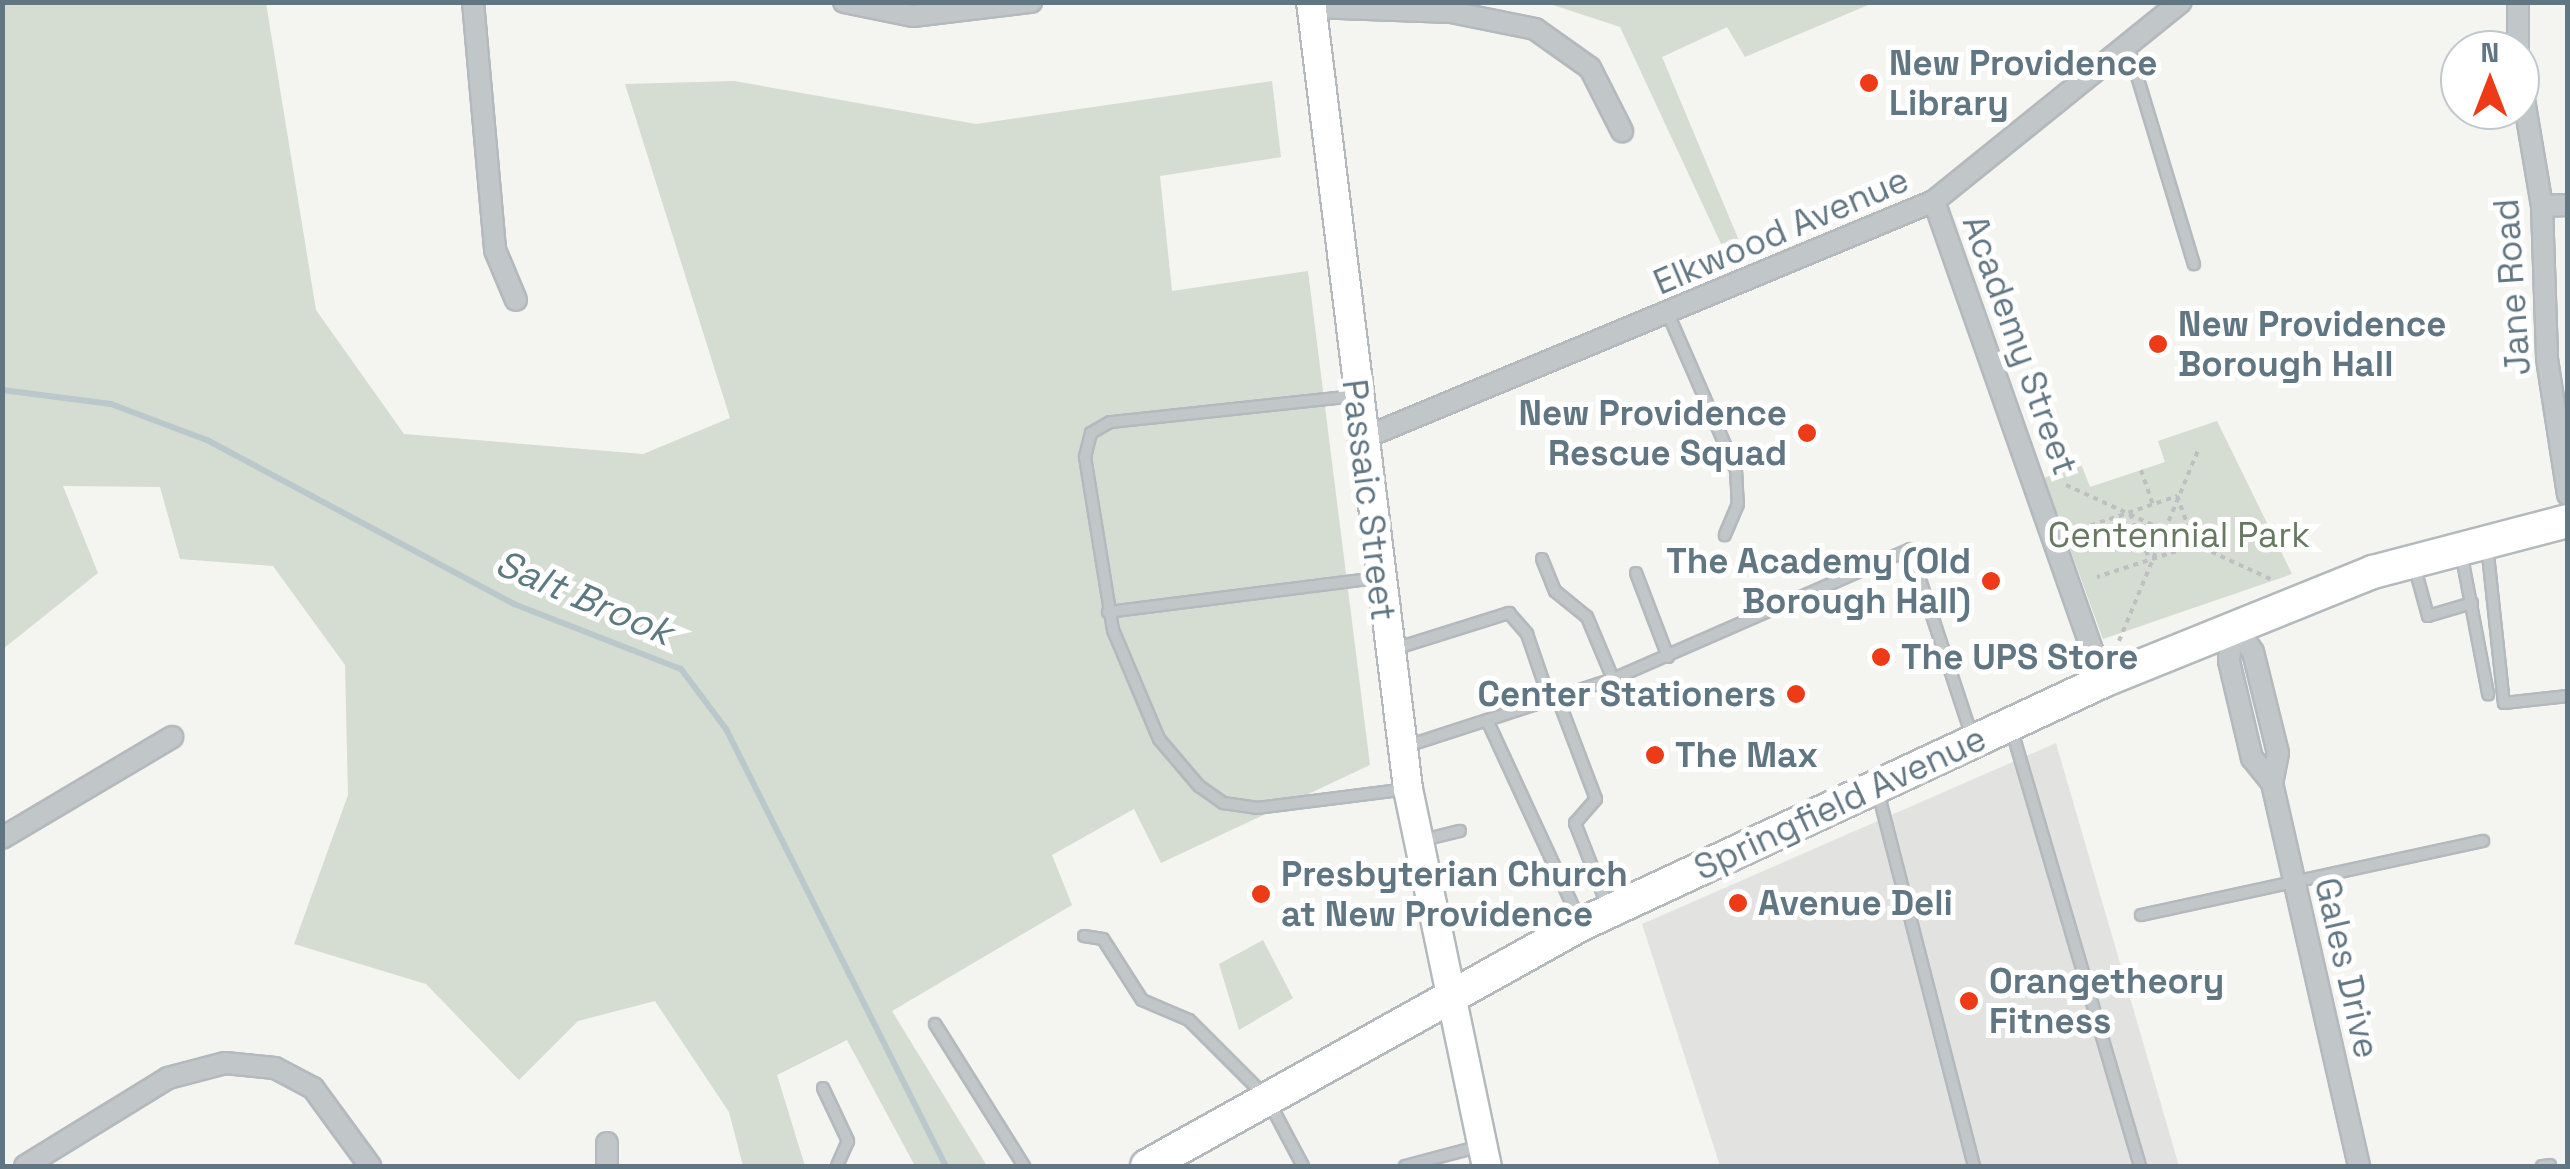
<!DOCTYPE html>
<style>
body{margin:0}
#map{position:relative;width:2570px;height:1169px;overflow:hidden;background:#f4f4f0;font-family:"Space Grotesk",sans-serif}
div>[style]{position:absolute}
.built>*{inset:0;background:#e2e3e1}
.green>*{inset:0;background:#d5dcd1}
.stream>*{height:6px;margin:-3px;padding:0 3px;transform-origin:3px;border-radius:3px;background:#bac7cb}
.path>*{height:4px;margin-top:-2px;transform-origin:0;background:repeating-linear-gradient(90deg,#bdbfc1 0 5px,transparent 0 10px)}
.roads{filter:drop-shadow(2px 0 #b3b9bd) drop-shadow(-2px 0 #b3b9bd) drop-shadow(0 2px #b3b9bd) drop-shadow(0 -2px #b3b9bd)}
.lane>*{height:10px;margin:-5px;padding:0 5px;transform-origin:5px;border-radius:5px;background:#c1c6c8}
.street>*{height:20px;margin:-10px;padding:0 10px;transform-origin:10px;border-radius:10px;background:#c1c6c8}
.secondary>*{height:28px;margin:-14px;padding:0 14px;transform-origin:14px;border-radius:14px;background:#fff}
.primary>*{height:32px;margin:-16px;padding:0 16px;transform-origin:16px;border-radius:16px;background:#fff}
.dots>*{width:28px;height:28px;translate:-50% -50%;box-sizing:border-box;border:5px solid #fff;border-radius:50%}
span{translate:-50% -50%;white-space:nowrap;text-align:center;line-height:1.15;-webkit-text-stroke:10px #fff;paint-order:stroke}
.poi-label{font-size:35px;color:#617683;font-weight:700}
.left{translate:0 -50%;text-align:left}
.right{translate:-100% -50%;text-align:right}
.street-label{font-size:35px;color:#617683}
.park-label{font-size:35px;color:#677a61}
.water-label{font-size:38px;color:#5d7980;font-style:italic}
.frame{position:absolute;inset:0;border:5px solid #617683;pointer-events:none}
.north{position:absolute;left:2440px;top:30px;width:100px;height:100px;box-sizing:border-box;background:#fff;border:2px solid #c0c8cd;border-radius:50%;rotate:0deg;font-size:28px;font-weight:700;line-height:40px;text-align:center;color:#617683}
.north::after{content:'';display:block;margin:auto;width:35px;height:45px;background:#ed3b17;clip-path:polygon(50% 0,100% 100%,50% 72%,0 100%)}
</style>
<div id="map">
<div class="built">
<i style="clip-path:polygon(2056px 743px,2179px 1166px,1720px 1166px,1642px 924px)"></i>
</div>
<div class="green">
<i style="clip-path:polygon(3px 3px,266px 3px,316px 310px,404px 434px,643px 454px,730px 418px,625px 84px,734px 81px,976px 124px,1272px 81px,1281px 157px,1160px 176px,1172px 291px,1308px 271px,1370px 765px,1161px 863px,1134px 809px,1052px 855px,1072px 905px,892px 1011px,987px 1166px,915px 1166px,847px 1040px,777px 1075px,805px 1166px,743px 1166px,729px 1112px,655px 1001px,578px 1021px,519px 1080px,426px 984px,294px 944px,348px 795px,345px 665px,273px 566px,180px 559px,160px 487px,63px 486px,98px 573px,3px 649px)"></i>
<i style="clip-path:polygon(1547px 3px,1873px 3px,1745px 57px,1727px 27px,1662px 57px,1740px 243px,1723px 248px,1620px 27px)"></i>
<i style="clip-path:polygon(2217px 421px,2292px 574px,2103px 639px,2044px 478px,2081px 464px,2090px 487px,2165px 462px,2158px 441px)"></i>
<i style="clip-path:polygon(1263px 940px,1293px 998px,1239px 1030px,1219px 964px)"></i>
</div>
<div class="stream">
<i style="left:2px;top:390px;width:110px;rotate:7.3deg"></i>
<i style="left:111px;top:404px;width:103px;rotate:20.6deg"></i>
<i style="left:207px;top:440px;width:348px;rotate:28.1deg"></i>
<i style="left:514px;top:604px;width:179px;rotate:21.3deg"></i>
<i style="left:681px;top:669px;width:75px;rotate:53.1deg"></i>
<i style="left:726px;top:729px;width:489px;rotate:63.3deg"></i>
</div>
<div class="path">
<i style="left:2141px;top:470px;width:36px;rotate:71deg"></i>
<i style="left:2066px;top:485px;width:228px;rotate:24.7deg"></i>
<i style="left:2130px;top:514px;width:50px;rotate:66.5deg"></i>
<i style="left:2081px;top:529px;width:102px;rotate:-19deg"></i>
<i style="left:2177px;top:496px;width:52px;rotate:69.8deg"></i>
<i style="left:2195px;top:545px;width:103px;rotate:161.9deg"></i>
<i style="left:2119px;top:641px;width:207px;rotate:-67.5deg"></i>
<i style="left:1805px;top:907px;width:40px;rotate:-18deg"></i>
</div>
<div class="roads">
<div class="lane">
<i style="left:2128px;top:46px;width:228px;rotate:73.2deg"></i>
<i style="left:1669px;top:316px;width:168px;rotate:66.5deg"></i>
<i style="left:1736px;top:470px;width:34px;rotate:87deg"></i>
<i style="left:1738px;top:504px;width:34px;rotate:113deg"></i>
<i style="left:1355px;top:396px;width:246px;rotate:173.9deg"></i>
<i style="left:1110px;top:422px;width:22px;rotate:150deg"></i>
<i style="left:1091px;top:433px;width:25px;rotate:104deg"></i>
<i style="left:1085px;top:457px;width:175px;rotate:80.8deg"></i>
<i style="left:1113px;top:630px;width:118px;rotate:67.1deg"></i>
<i style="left:1159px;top:739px;width:62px;rotate:49.6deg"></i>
<i style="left:1199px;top:786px;width:29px;rotate:35deg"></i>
<i style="left:1223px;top:803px;width:34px;rotate:8deg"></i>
<i style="left:1257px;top:808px;width:151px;rotate:-7.2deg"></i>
<i style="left:2487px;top:545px;width:159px;rotate:83.9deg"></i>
<i style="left:2504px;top:703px;width:64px;rotate:-6.2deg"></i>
<i style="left:2461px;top:552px;width:145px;rotate:79.2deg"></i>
<i style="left:1542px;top:559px;width:35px;rotate:68deg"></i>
<i style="left:1555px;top:591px;width:41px;rotate:39.1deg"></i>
<i style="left:1587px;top:617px;width:67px;rotate:67.2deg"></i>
<i style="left:2414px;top:565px;width:53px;rotate:74.6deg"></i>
<i style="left:2428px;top:616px;width:46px;rotate:-16.5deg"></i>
<i style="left:1636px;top:573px;width:90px;rotate:69.1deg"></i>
<i style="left:1108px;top:612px;width:273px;rotate:-7.2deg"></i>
<i style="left:1394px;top:649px;width:121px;rotate:-17.4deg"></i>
<i style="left:1509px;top:613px;width:28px;rotate:49deg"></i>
<i style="left:1527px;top:634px;width:71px;rotate:71.1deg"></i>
<i style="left:1558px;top:699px;width:107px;rotate:69.2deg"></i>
<i style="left:1596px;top:799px;width:32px;rotate:131deg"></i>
<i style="left:1575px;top:823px;width:90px;rotate:68.6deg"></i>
<i style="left:1487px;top:720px;width:219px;rotate:65.2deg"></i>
<i style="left:2012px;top:731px;width:453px;rotate:73.6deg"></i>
<i style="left:1407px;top:746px;width:217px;rotate:-18deg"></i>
<i style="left:1613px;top:679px;width:324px;rotate:-23.6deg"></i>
<i style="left:1910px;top:549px;width:197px;rotate:71.7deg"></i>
<i style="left:1878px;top:792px;width:386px;rotate:75.6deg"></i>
<i style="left:1423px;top:840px;width:38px;rotate:-14deg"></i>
<i style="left:2141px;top:915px;width:350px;rotate:-12.2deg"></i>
<i style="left:1084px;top:936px;width:19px;rotate:9deg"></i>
<i style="left:1103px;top:939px;width:72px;rotate:57.4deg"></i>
<i style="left:1142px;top:1000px;width:51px;rotate:23.1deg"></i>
<i style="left:1189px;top:1020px;width:110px;rotate:45deg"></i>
<i style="left:1267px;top:1098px;width:77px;rotate:62.1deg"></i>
<i style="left:935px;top:1024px;width:168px;rotate:57.9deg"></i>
<i style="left:823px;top:1088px;width:59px;rotate:64.7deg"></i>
<i style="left:848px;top:1141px;width:27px;rotate:114deg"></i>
<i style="left:1405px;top:1166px;width:79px;rotate:-14.7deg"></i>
<i style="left:2542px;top:1166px;width:8px;rotate:-7deg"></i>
</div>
<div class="street">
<i style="left:473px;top:2px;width:249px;rotate:84.9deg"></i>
<i style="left:495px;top:250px;width:54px;rotate:67.2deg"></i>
<i style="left:844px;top:2px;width:70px;rotate:11.5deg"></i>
<i style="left:913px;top:16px;width:119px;rotate:-6.8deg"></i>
<i style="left:1311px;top:7px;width:140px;rotate:2deg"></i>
<i style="left:1451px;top:12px;width:86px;rotate:11.4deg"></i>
<i style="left:1535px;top:29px;width:67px;rotate:35.3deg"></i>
<i style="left:1590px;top:68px;width:71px;rotate:63.1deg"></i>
<i style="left:2518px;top:50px;width:48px;rotate:-90deg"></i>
<i style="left:2520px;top:76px;width:132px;rotate:80.4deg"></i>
<i style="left:2542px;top:206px;width:153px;rotate:88.1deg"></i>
<i style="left:2547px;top:359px;width:137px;rotate:81.2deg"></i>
<i style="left:1934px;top:201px;width:509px;rotate:70.6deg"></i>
<i style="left:2542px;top:206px;width:26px;rotate:-2deg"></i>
<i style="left:1359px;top:440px;width:623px;rotate:-22.57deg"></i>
<i style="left:1934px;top:201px;width:317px;rotate:-38.9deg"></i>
<i style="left:2234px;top:624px;width:34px;rotate:56deg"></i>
<i style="left:2253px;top:652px;width:104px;rotate:76.1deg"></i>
<i style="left:2278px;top:753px;width:31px;rotate:101deg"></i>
<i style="left:2272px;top:783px;width:393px;rotate:77.2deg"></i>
<i style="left:2234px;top:624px;width:37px;rotate:98deg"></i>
<i style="left:2229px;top:661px;width:100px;rotate:76.7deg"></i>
<i style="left:2252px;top:758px;width:32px;rotate:51deg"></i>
<i style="left:2px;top:838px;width:198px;rotate:-30.7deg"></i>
<i style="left:25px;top:1166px;width:168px;rotate:-31.6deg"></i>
<i style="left:168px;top:1078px;width:59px;rotate:-14.7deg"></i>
<i style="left:225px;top:1063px;width:50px;rotate:5.7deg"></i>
<i style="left:275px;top:1068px;width:43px;rotate:27.8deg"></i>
<i style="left:313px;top:1088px;width:97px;rotate:53.8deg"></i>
<i style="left:607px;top:1166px;width:23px;rotate:-90deg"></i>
</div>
<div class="secondary">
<i style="left:1311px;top:2px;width:793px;rotate:82.97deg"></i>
<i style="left:1408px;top:789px;width:385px;rotate:78.2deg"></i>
</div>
<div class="primary">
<i style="left:1147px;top:1166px;width:498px;rotate:-29.1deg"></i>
<i style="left:1582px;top:924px;width:575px;rotate:-25deg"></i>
<i style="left:2103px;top:681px;width:291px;rotate:-22deg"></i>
<i style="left:2373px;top:572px;width:202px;rotate:-14.7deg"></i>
</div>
</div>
<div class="dots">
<i style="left:1869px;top:83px;background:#ed3b17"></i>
<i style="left:2158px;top:344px;background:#ed3b17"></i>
<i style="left:1807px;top:433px;background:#ed3b17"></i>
<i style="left:1991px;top:581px;background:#ed3b17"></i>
<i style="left:1881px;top:657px;background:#ed3b17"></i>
<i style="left:1796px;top:694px;background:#ed3b17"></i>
<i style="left:1655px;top:755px;background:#ed3b17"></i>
<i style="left:1261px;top:894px;background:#ed3b17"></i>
<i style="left:1738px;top:903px;background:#ed3b17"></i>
<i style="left:1969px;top:1001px;background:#ed3b17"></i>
</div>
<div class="poi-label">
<span class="left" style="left:1889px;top:83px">New Providence<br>Library</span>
<span class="left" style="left:2178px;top:344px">New Providence<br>Borough Hall</span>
<span class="right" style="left:1787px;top:433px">New Providence<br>Rescue Squad</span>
<span class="right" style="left:1971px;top:581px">The Academy (Old<br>Borough Hall)</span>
<span class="left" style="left:1901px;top:657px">The UPS Store</span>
<span class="right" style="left:1776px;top:694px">Center Stationers</span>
<span class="left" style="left:1675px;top:755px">The Max</span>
<span class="left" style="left:1281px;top:894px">Presbyterian Church<br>at New Providence</span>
<span class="left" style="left:1758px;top:903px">Avenue Deli</span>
<span class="left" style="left:1989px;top:1001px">Orangetheory<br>Fitness</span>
</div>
<div class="street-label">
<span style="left:1781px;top:231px;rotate:-23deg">Elkwood Avenue</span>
<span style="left:2512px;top:287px;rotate:-94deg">Jane Road</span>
<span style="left:2020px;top:345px;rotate:70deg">Academy Street</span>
<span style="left:1369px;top:500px;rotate:83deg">Passaic Street</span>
<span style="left:1840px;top:803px;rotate:-25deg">Springfield Avenue</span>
<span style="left:2347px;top:968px;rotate:77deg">Gales Drive</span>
</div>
<div class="park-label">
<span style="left:2179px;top:535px">Centennial Park</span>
</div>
<div class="water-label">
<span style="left:584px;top:598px;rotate:23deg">Salt Brook</span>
</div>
<div class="frame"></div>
<div class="north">N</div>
</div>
